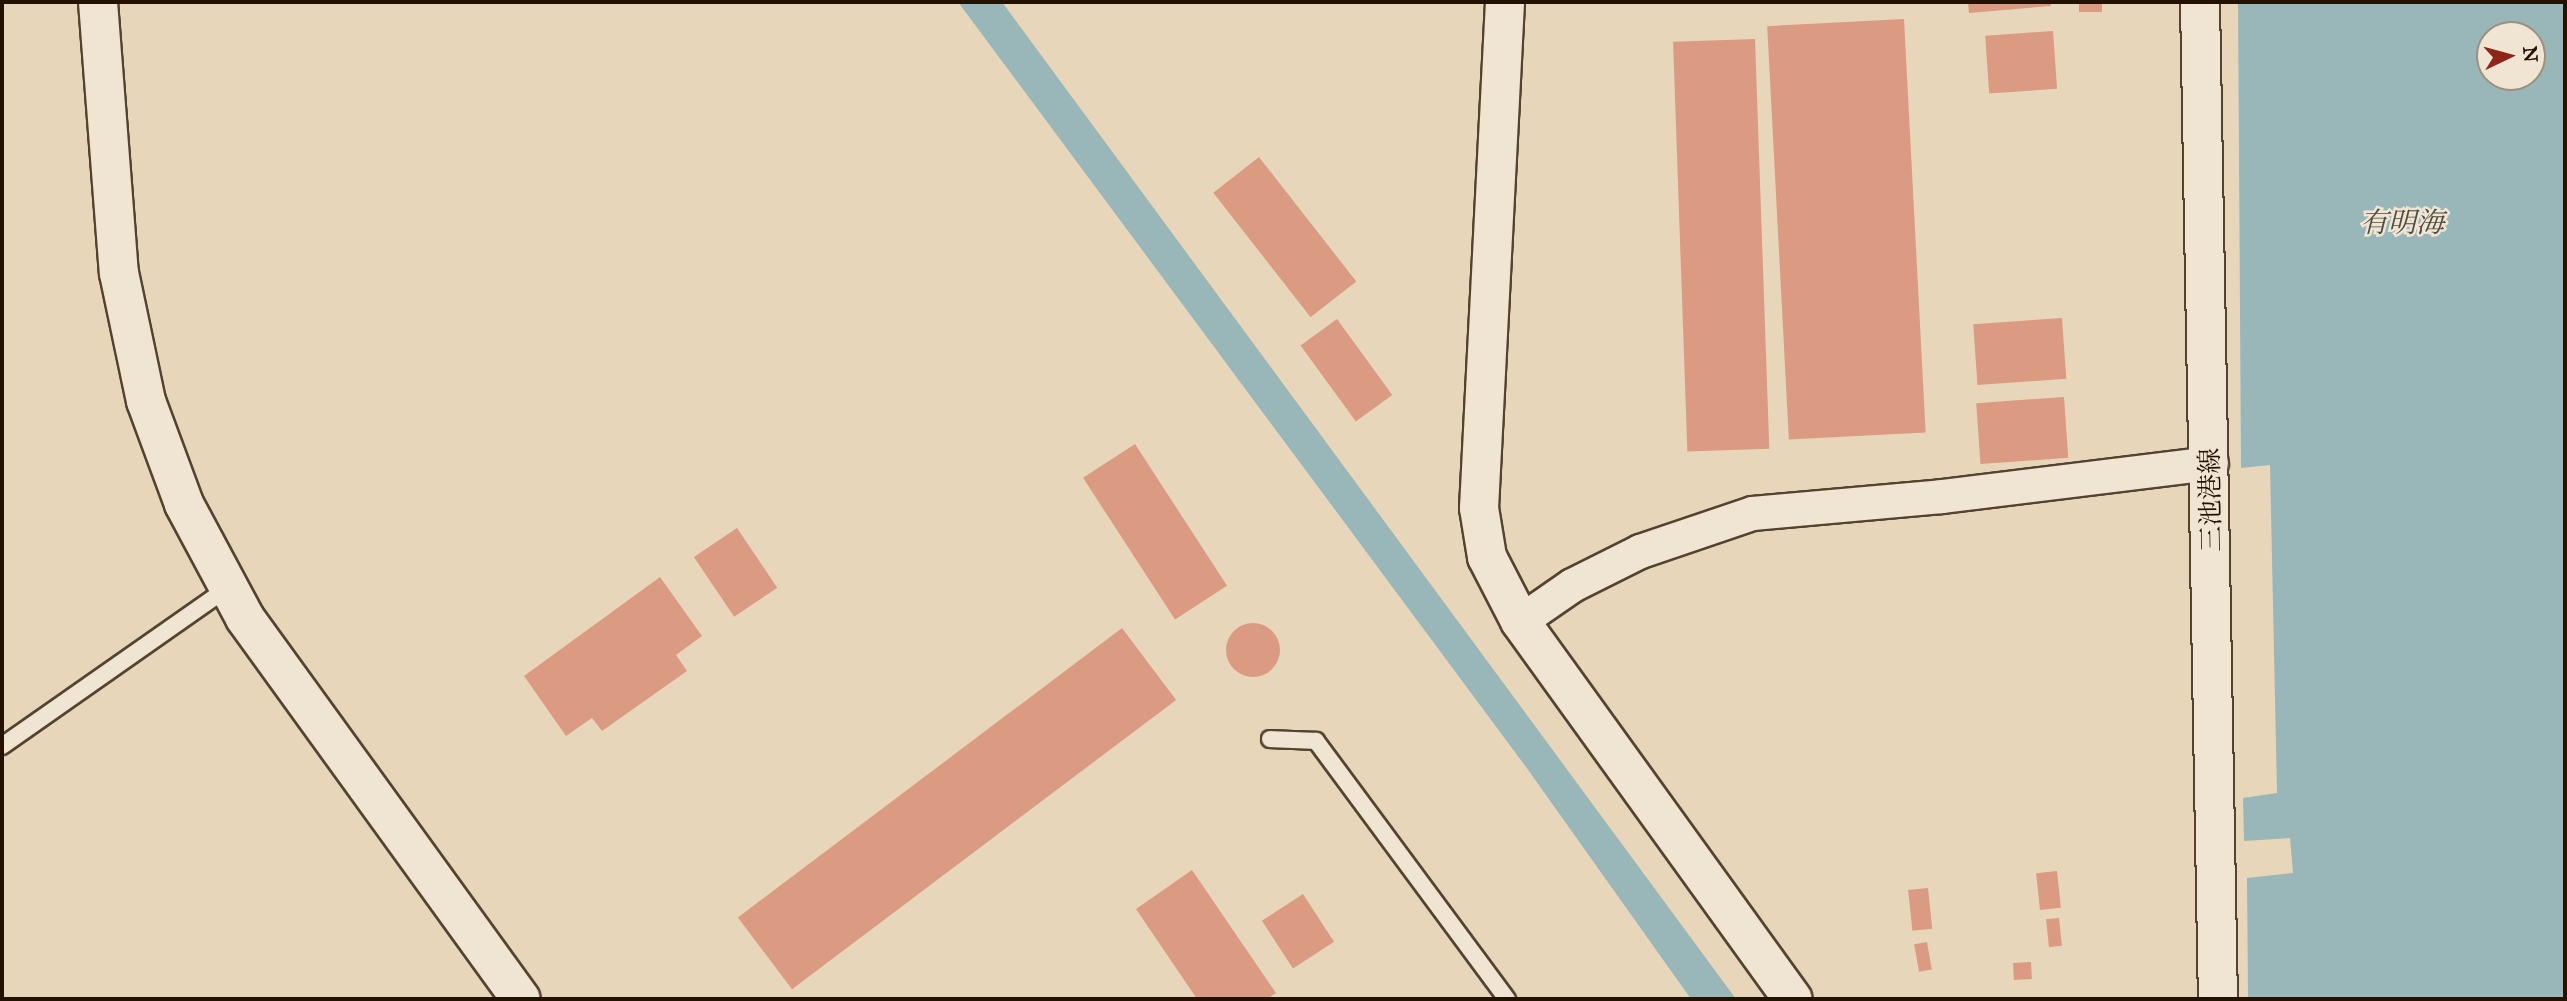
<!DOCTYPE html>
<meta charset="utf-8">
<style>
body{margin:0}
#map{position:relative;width:2567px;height:1001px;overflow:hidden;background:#e8d6bb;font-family:"IM FELL Great Primer","Noto Serif JP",serif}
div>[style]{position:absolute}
.water>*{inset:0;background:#99b7b8}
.building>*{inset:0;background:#db9b82;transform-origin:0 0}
.round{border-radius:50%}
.roads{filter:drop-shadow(2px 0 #54432f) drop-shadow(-2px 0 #54432f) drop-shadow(0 2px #54432f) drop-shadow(0 -2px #54432f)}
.lane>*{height:16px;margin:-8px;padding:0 8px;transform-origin:8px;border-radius:8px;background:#f0e4d3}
.street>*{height:33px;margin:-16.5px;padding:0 16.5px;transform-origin:16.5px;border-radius:16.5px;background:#f0e4d3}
.secondary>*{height:38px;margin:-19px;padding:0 19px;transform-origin:19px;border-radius:19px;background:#f0e4d3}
span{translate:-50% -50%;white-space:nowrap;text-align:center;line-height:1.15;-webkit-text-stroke:5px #f0e4d3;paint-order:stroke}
.street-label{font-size:26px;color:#231200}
.water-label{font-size:28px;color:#4c4c40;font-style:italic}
.frame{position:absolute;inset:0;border:4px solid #231200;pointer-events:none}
.north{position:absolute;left:2476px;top:21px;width:70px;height:70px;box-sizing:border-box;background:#f0e4d3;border:2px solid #9e907f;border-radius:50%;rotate:85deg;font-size:19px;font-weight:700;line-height:28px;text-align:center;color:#231200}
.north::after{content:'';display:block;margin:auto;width:24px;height:32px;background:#8f2418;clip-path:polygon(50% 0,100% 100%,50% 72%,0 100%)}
</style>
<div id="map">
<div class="water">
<i style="clip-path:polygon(958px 2px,1002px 2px,1736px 999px,1691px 999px,1526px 767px)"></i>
<i style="clip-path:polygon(evenodd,2238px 2px,2565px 2px,2565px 999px,2248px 999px,2247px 878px,2293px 873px,2290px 838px,2244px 841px,2243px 798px,2277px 793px,2270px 465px,2241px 468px,2238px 2px,2490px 35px,2532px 35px,2532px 77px,2490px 77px,2490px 35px)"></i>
</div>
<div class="building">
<i style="clip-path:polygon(1968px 2px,2050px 2px,2051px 6px,1969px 13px)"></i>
<i style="left:2079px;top:2px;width:23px;height:10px"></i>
<i style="left:1904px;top:19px;width:414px;height:137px;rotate:87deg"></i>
<i style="left:2053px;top:31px;width:58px;height:68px;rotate:86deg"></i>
<i style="left:1755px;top:39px;width:410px;height:82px;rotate:88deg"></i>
<i style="left:1259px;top:157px;width:158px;height:58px;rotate:52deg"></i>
<i style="left:2062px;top:318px;width:61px;height:89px;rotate:86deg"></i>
<i style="left:1337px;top:319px;width:94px;height:45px;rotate:54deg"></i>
<i style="left:2064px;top:397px;width:61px;height:88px;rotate:86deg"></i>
<i style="left:1135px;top:444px;width:169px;height:62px;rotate:57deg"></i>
<i style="left:737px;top:528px;width:72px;height:52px;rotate:56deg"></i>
<i style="clip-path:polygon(660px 577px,702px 636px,676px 655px,687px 671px,602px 731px,592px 718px,566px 736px,524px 676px)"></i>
<i class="round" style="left:1226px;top:623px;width:54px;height:54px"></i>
<i style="left:1122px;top:628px;width:90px;height:481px;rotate:53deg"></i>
<i style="clip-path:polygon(1192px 870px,1276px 993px,1267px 999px,1197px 999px,1136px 909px)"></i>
<i style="left:2057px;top:871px;width:37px;height:21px;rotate:84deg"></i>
<i style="left:1928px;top:888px;width:41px;height:20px;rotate:84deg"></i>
<i style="left:1303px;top:894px;width:57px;height:49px;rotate:57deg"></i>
<i style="left:2059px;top:918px;width:28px;height:13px;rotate:84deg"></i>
<i style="left:1927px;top:942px;width:28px;height:13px;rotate:80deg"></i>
<i style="left:2031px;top:962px;width:17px;height:18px;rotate:87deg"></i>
</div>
<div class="roads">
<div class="lane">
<i style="left:1270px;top:739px;width:46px;rotate:2.5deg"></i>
<i style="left:1316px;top:741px;width:321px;rotate:53.5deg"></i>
<i style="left:2px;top:746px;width:277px;rotate:-35deg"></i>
</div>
<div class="street">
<i style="left:1520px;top:621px;width:63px;rotate:-34.7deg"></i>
<i style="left:1572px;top:585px;width:76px;rotate:-26.6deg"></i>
<i style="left:1640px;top:551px;width:118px;rotate:-18.7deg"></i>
<i style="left:1752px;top:513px;width:190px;rotate:-5.1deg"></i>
<i style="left:1941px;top:496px;width:272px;rotate:-7deg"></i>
</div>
<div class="secondary">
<i style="left:98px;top:2px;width:272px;rotate:85.6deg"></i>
<i style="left:119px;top:273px;width:131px;rotate:78.1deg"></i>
<i style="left:146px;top:401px;width:110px;rotate:69.7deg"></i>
<i style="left:184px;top:504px;width:129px;rotate:61.8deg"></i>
<i style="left:245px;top:618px;width:470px;rotate:54.1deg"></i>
<i style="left:1505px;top:2px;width:507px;rotate:92.94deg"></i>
<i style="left:1479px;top:508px;width:50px;rotate:80.7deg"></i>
<i style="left:1487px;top:557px;width:72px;rotate:62.7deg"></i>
<i style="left:1520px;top:621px;width:466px;rotate:54.2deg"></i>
<i style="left:2200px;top:2px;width:997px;rotate:88.97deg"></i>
</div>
</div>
<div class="street-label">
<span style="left:2211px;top:500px;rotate:-91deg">三池港線</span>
</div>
<div class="water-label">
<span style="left:2402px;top:223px">有明海</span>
</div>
<div class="frame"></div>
<div class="north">N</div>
</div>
